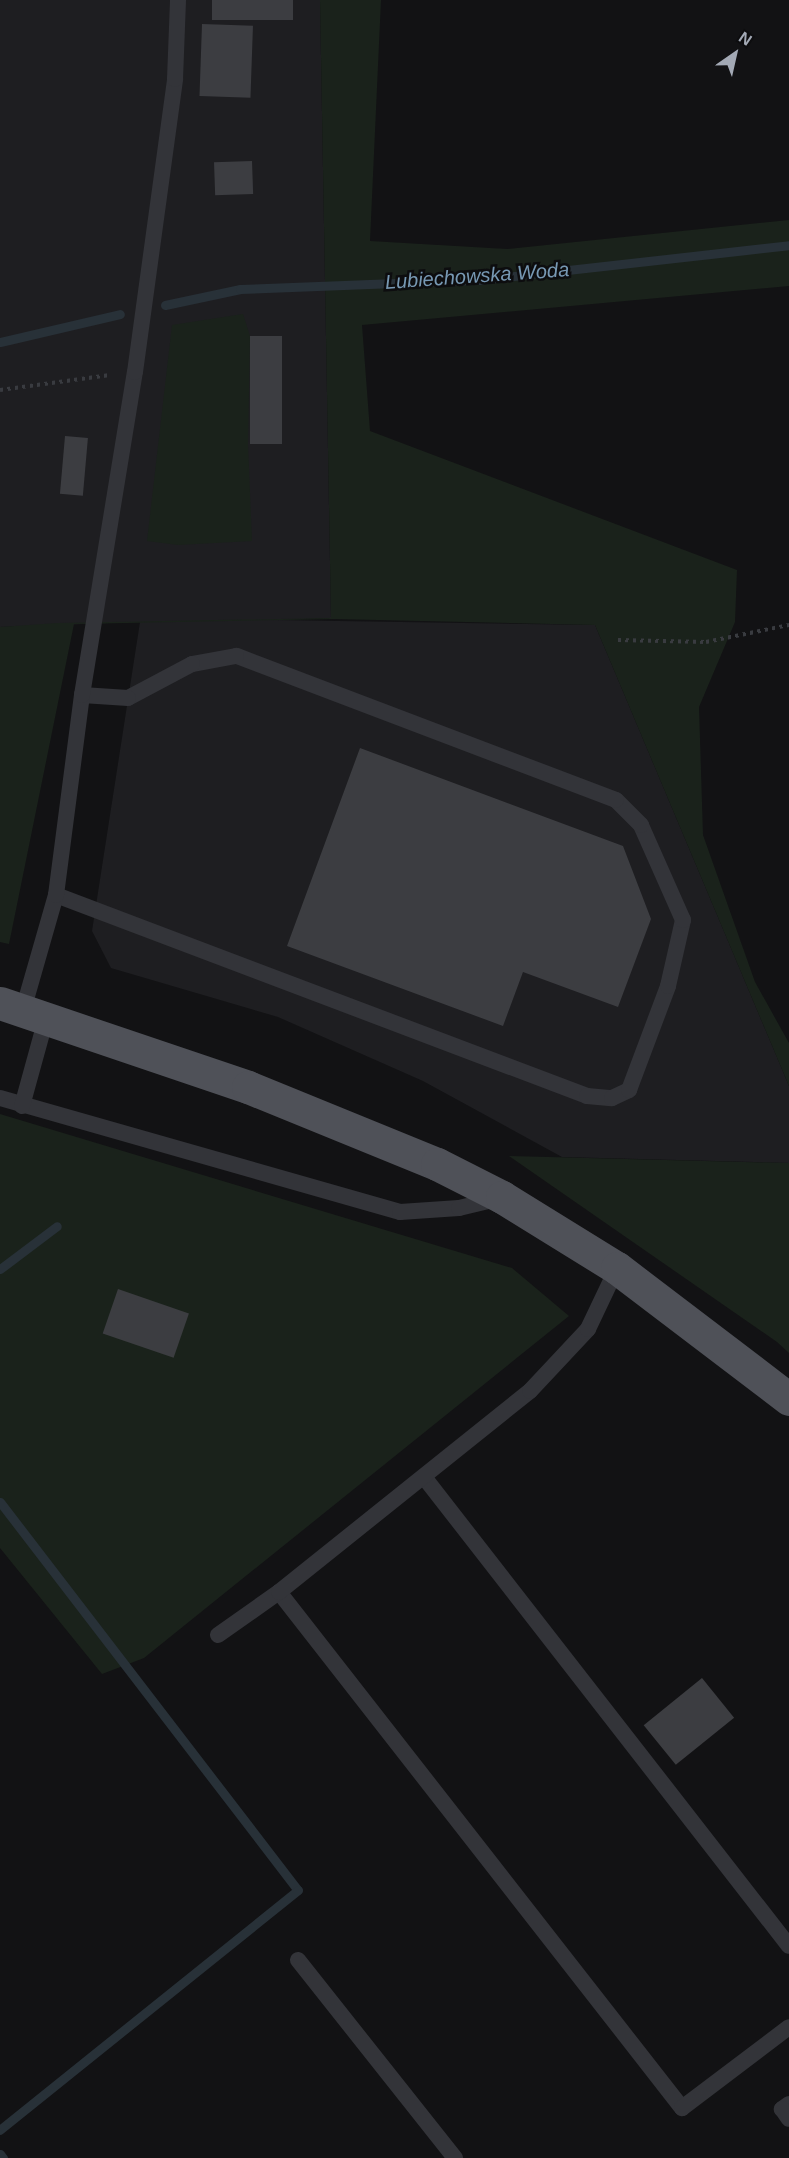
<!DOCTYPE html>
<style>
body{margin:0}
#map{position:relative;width:789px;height:2158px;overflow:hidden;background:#121214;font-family:Helvetica,sans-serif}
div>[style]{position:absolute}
.built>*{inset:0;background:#1e1e21}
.green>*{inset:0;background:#1a221b}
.stream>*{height:9px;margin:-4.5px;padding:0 4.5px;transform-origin:4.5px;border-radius:4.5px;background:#283138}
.building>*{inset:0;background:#3c3d41;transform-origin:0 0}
.path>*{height:4px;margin-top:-2px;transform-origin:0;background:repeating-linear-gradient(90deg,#393b40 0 3px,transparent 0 7.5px)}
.service>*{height:16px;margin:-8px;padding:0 8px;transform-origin:8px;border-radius:8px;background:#333439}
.primary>*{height:33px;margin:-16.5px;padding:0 16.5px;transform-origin:16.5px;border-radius:16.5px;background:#4f5158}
span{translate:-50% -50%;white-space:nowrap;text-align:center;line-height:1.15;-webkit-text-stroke:5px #0d0d0f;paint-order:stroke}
.water-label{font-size:20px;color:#7798b3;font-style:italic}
.north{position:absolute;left:705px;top:24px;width:60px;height:60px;-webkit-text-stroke:4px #0d0d0f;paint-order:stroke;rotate:34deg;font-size:16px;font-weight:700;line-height:24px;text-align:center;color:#a3a9b5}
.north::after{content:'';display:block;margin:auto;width:21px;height:27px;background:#a3a9b5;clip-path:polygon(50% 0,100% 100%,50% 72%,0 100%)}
</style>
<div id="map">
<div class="built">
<i style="clip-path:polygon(0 0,320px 0,331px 618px,276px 620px,595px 625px,789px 1086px,789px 1163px,562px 1157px,423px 1081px,278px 1017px,111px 968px,92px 931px,140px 622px,0 627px)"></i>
</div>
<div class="green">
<i style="clip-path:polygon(320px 0,381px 0,370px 241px,507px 249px,789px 220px,789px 286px,362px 325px,370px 431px,737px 570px,735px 622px,699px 707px,703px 835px,755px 982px,789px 1043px,789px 1086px,595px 625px,334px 619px,74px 624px,9px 944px,0 942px,0 627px,58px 623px,331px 618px)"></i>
<i style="clip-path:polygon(243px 314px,250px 336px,248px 444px,252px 541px,178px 545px,147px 541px,172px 325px)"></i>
<i style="clip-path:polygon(0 1114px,512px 1268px,569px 1316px,144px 1658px,102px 1674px,0 1548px)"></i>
<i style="clip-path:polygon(509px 1156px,789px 1163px,789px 1353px,777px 1342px)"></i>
</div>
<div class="stream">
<i style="left:165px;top:305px;width:77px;rotate:-12deg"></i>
<i style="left:240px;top:289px;width:239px;rotate:-2.2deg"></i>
<i style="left:479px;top:280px;width:312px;rotate:-6.4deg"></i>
<i style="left:0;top:342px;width:123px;rotate:-13.1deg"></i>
<i style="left:0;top:1269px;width:71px;rotate:-37deg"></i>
<i style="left:0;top:1502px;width:489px;rotate:52.5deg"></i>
<i style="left:298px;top:1890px;width:383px;rotate:141.2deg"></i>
<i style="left:0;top:2154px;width:5px;rotate:53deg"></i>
</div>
<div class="building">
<i style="left:212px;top:0;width:81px;height:20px"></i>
<i style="left:202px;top:24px;width:51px;height:72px;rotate:2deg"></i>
<i style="left:252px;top:161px;width:33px;height:38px;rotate:88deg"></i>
<i style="left:250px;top:336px;width:32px;height:108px"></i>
<i style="left:65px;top:436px;width:23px;height:58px;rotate:5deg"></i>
<i style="clip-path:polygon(360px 748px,623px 846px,651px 919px,618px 1007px,523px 972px,503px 1026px,287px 946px)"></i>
<i style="left:118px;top:1289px;width:75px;height:47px;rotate:19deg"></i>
<i style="left:702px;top:1678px;width:51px;height:75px;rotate:51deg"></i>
</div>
<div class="path">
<i style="left:0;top:390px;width:111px;rotate:-7.8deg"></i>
<i style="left:618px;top:640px;width:88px;rotate:1.3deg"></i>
<i style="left:706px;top:642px;width:85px;rotate:-11.6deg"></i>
</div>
<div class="service">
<i style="left:56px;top:895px;width:568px;rotate:20.73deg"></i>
<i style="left:587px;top:1096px;width:25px;rotate:5deg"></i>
<i style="left:612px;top:1098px;width:19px;rotate:-25deg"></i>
<i style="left:629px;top:1090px;width:111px;rotate:-69.4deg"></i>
<i style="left:668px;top:986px;width:68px;rotate:-77.2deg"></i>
<i style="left:683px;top:920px;width:104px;rotate:-113.9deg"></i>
<i style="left:641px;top:825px;width:35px;rotate:-135deg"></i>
<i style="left:616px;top:800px;width:406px;rotate:-159.2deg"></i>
<i style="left:236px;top:656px;width:45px;rotate:169.7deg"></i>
<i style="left:192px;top:664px;width:72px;rotate:152deg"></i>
<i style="left:128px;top:698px;width:46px;rotate:-176.3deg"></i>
<i style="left:23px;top:1010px;width:120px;rotate:-74deg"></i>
<i style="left:56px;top:895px;width:202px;rotate:-82.6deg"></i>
<i style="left:82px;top:695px;width:327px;rotate:-80.7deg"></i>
<i style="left:135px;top:372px;width:296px;rotate:-82.2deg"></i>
<i style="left:175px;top:79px;width:79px;rotate:-87.8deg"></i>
<i style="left:0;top:1098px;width:416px;rotate:15.9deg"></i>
<i style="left:400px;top:1212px;width:59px;rotate:-3.9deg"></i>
<i style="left:459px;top:1208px;width:43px;rotate:-13.4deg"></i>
<i style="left:22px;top:1106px;width:90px;rotate:-74.6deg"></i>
<i style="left:424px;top:1477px;width:594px;rotate:52.11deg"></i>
<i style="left:279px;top:1592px;width:655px;rotate:52.01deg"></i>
<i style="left:682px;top:2108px;width:134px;rotate:-37.1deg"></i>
<i style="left:218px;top:1635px;width:75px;rotate:-35.2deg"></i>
<i style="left:279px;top:1592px;width:322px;rotate:-38.7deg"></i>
<i style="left:530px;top:1391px;width:85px;rotate:-46.9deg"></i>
<i style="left:588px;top:1329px;width:68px;rotate:-64.6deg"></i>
<i style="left:298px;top:1960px;width:253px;rotate:51.6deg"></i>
<i style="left:789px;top:2104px;width:9px;rotate:144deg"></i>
<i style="left:782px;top:2109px;width:12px;rotate:55deg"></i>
</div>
<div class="primary">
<i style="left:0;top:1003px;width:262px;rotate:18.7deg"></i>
<i style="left:248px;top:1087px;width:204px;rotate:22.2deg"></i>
<i style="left:437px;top:1164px;width:73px;rotate:26.9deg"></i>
<i style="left:502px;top:1197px;width:135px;rotate:31.7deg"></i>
<i style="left:617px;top:1268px;width:216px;rotate:37.3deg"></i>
</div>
<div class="water-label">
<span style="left:477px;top:276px;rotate:-4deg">Lubiechowska Woda</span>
</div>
<div class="north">N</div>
</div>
